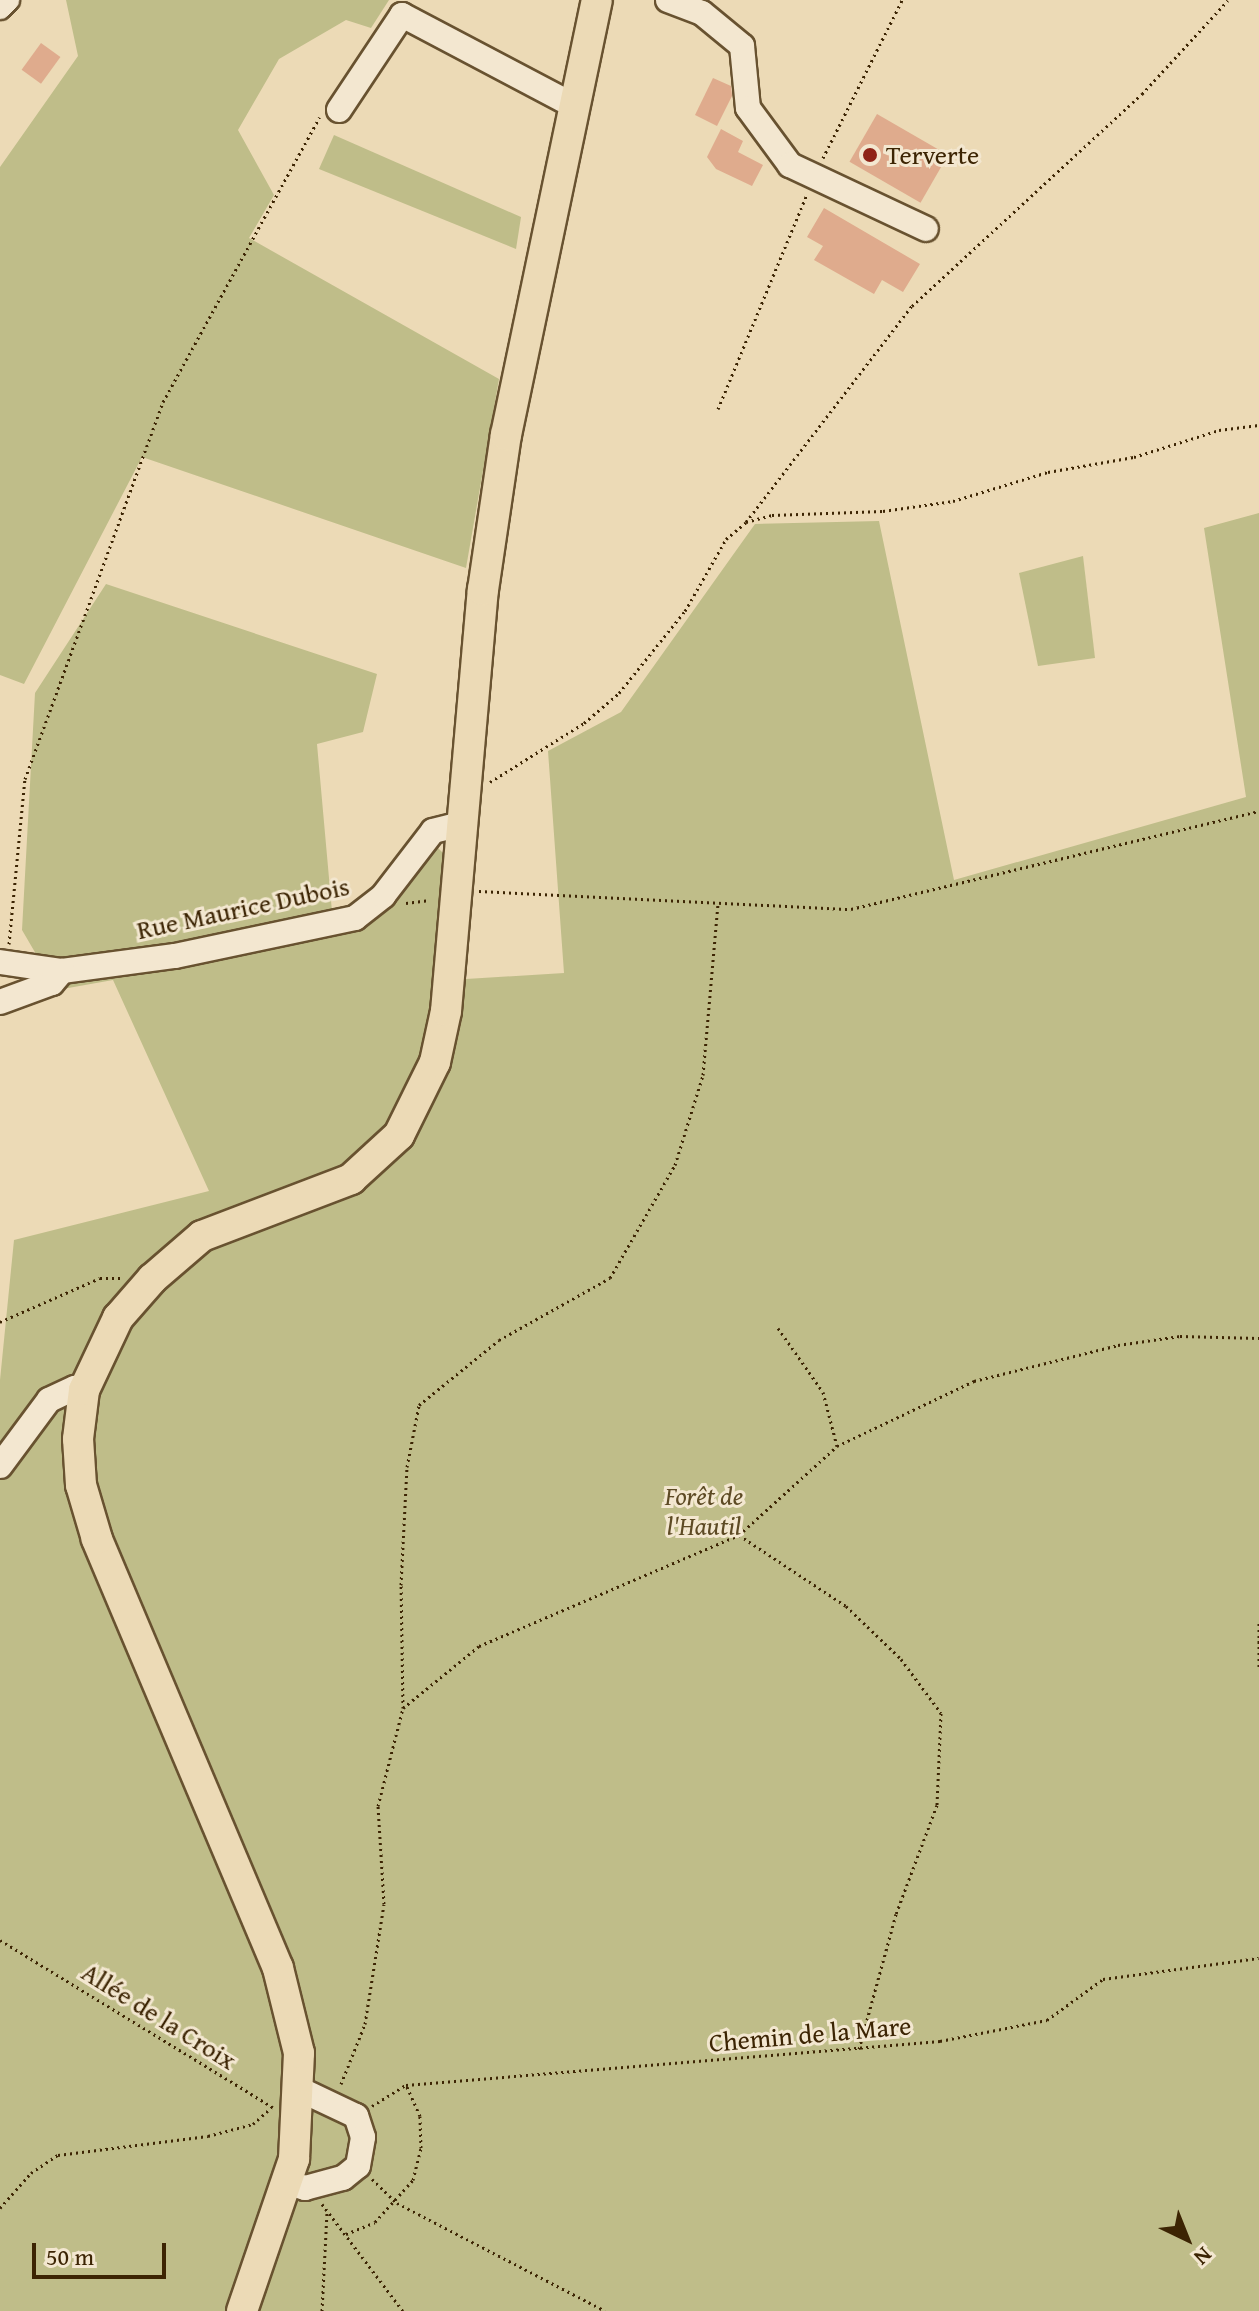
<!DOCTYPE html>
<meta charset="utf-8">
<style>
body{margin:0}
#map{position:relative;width:1259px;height:2311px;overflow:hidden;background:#ecdab6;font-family:"Gentium Book Plus",serif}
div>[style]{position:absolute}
.green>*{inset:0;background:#bfbd89}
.building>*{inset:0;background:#dfab8d;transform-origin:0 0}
.path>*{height:3px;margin-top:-1.5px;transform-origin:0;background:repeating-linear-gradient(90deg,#3c2403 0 2px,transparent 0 6px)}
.roads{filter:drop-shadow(2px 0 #685230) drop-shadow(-2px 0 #685230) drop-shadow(0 2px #685230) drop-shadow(0 -2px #685230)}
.minor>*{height:24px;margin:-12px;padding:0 12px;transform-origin:12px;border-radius:12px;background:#f3e7d0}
.major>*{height:30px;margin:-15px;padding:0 15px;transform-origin:15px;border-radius:15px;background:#ecdab6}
.dots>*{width:22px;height:22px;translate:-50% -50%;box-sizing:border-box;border:4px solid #f3e7d0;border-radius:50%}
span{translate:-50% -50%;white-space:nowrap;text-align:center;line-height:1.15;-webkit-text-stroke:6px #f3e7d0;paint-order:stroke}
.poi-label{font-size:26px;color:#3c2403}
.left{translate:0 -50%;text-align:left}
.street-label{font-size:26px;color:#3c2403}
.park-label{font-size:26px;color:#5d4a24;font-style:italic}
.north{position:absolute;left:1147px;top:2199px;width:80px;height:80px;-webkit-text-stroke:6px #f3e7d0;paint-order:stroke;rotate:137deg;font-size:22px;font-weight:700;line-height:32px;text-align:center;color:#3c2403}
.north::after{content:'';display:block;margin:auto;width:28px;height:36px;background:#3c2403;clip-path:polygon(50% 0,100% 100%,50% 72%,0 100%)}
.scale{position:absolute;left:32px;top:2243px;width:134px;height:36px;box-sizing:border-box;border:4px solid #3c2403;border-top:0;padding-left:10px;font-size:24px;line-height:28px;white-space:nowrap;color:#3c2403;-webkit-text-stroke:6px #f3e7d0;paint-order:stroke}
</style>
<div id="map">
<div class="green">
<i style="clip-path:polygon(66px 0,389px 0,371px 28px,346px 20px,279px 59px,238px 130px,274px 195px,249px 238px,499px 379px,466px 568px,142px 457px,24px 684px,0 675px,0 167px,78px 56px)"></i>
<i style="clip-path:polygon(334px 135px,521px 217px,516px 249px,319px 169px)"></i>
<i style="clip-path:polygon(1259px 513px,1259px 2311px,0 2311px,0 1380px,14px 1240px,209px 1191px,113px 980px,57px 990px,22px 930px,35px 693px,106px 584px,377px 674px,363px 732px,317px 744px,334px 934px,436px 846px,457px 867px,466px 979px,564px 973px,548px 751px,621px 712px,755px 524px,879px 521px,954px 880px,1246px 797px,1204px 528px)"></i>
<i style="clip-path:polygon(1083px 556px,1095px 658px,1038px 666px,1019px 573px)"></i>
</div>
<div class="building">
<i style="left:41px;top:43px;width:24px;height:33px;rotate:36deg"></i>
<i style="clip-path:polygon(713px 78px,731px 86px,732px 96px,717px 126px,695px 115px)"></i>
<i style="left:877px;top:114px;width:82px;height:55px;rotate:30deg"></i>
<i style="clip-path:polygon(721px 129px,743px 141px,738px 152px,763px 165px,752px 186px,716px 169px,707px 157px)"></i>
<i style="clip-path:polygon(824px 208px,920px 264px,903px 292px,882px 280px,874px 294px,814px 260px,823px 246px,807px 237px)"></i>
</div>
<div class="path">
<i style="left:823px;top:158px;width:177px;rotate:-63.4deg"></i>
<i style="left:718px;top:409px;width:233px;rotate:-67.5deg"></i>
<i style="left:746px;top:522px;width:272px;rotate:-52.5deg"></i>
<i style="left:912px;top:306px;width:313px;rotate:-42.7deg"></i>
<i style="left:1142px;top:94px;width:127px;rotate:-47.5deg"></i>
<i style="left:490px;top:782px;width:111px;rotate:-32.1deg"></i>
<i style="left:584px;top:723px;width:46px;rotate:-40.6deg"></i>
<i style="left:619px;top:693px;width:105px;rotate:-51.2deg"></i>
<i style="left:685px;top:611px;width:83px;rotate:-60.3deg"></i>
<i style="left:726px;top:539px;width:26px;rotate:-40deg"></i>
<i style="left:746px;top:522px;width:27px;rotate:-15deg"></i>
<i style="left:772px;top:515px;width:111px;rotate:-2.1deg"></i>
<i style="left:883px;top:511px;width:71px;rotate:-8.1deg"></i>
<i style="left:953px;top:501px;width:99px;rotate:-17deg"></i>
<i style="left:1048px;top:472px;width:87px;rotate:-9.9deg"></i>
<i style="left:1134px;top:457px;width:89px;rotate:-17.6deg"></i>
<i style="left:1219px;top:430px;width:40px;rotate:-7.1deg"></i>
<i style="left:479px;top:891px;width:372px;rotate:2.8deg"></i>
<i style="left:851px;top:909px;width:420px;rotate:-13.5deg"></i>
<i style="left:406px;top:903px;width:24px;rotate:-7deg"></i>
<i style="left:9px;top:944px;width:166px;rotate:-84.5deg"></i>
<i style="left:25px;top:779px;width:401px;rotate:-69.9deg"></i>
<i style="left:163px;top:402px;width:325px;rotate:-61.2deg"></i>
<i style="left:0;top:1322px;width:109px;rotate:-23.7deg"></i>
<i style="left:100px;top:1278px;width:20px"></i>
<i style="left:778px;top:1328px;width:78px;rotate:54.9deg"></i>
<i style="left:823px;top:1392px;width:56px;rotate:75.5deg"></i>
<i style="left:739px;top:1535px;width:128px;rotate:33.6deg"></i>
<i style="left:846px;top:1606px;width:76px;rotate:43.9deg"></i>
<i style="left:901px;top:1659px;width:67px;rotate:53.5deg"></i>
<i style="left:941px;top:1713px;width:92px;rotate:92.5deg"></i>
<i style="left:937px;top:1805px;width:116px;rotate:110.6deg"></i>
<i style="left:896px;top:1914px;width:140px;rotate:105.3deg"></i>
<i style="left:1259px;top:1623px;width:46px;rotate:90deg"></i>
<i style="left:403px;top:1708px;width:98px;rotate:-39.2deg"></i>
<i style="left:479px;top:1646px;width:283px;rotate:-23.1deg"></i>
<i style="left:739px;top:1535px;width:132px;rotate:-42.2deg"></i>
<i style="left:837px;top:1446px;width:152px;rotate:-25.4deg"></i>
<i style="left:974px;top:1381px;width:148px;rotate:-14deg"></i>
<i style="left:1118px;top:1345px;width:63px;rotate:-8.3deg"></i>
<i style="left:1180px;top:1336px;width:79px;rotate:1.5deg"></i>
<i style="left:0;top:1940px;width:320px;rotate:31.5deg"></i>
<i style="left:341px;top:2084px;width:65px;rotate:-68.2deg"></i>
<i style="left:365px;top:2024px;width:121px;rotate:-81deg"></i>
<i style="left:384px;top:1904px;width:98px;rotate:-93.5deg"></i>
<i style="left:378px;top:1806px;width:101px;rotate:-75.7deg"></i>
<i style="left:403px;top:1708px;width:123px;rotate:-90.9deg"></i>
<i style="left:401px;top:1585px;width:118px;rotate:-87.1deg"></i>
<i style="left:407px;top:1467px;width:63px;rotate:-79deg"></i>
<i style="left:419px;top:1405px;width:103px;rotate:-39.1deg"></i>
<i style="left:499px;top:1340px;width:127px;rotate:-29.2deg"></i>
<i style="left:610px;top:1278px;width:130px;rotate:-60.1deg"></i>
<i style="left:675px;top:1165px;width:94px;rotate:-72.7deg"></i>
<i style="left:703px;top:1075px;width:171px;rotate:-85deg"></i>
<i style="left:372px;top:2106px;width:40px;rotate:-32deg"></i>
<i style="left:406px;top:2085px;width:536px;rotate:-4.71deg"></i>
<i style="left:940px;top:2041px;width:109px;rotate:-11.1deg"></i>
<i style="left:1047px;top:2020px;width:69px;rotate:-36.2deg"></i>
<i style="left:1103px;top:1979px;width:157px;rotate:-7.7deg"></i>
<i style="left:372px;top:2179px;width:35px;rotate:44deg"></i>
<i style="left:397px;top:2203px;width:234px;rotate:27.4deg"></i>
<i style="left:322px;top:2204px;width:134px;rotate:52.9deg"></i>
<i style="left:0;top:2208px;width:47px;rotate:-48.5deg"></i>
<i style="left:31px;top:2173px;width:32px;rotate:-34deg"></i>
<i style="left:58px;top:2155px;width:151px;rotate:-7.2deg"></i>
<i style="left:208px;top:2136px;width:47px;rotate:-14.9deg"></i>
<i style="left:253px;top:2124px;width:25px;rotate:-42deg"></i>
<i style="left:346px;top:2234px;width:31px;rotate:-22deg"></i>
<i style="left:375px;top:2222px;width:57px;rotate:-47.9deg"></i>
<i style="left:413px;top:2180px;width:33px;rotate:-76deg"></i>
<i style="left:421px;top:2148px;width:32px;rotate:-92deg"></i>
<i style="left:420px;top:2116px;width:34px;rotate:-114deg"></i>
<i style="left:322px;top:2311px;width:100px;rotate:-87.1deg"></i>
</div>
<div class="roads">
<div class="minor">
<i style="left:668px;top:0;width:36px;rotate:21deg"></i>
<i style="left:702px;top:13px;width:52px;rotate:39.5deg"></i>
<i style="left:742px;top:46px;width:62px;rotate:84.5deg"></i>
<i style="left:748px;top:108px;width:71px;rotate:53.6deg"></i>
<i style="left:790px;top:165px;width:150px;rotate:25.2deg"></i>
<i style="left:0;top:7px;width:10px;rotate:-45deg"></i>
<i style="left:339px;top:110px;width:114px;rotate:-56.4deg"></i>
<i style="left:402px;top:15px;width:191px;rotate:27.8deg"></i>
<i style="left:0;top:962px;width:63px;rotate:8.3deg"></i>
<i style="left:62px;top:971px;width:114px;rotate:-7.6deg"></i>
<i style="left:175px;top:956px;width:184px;rotate:-11.9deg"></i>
<i style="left:355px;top:918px;width:36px;rotate:-38deg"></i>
<i style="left:383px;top:896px;width:82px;rotate:-52.4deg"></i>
<i style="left:433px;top:831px;width:30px;rotate:-14deg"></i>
<i style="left:0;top:1002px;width:55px;rotate:-20.1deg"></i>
<i style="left:52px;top:983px;width:16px;rotate:-50deg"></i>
<i style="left:0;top:1466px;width:82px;rotate:-53.4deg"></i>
<i style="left:49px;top:1400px;width:29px;rotate:-25deg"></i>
<i style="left:75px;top:1388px;width:9px;rotate:13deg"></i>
<i style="left:288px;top:2183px;width:18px;rotate:16deg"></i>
<i style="left:305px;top:2188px;width:39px;rotate:-15deg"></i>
<i style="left:343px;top:2178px;width:19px;rotate:-39deg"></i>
<i style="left:358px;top:2166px;width:29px;rotate:-80deg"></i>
<i style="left:363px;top:2137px;width:22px;rotate:-108deg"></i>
<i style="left:356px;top:2116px;width:61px;rotate:-154.7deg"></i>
</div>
<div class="major">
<i style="left:242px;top:2311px;width:161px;rotate:-71.1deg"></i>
<i style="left:294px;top:2159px;width:106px;rotate:-87.3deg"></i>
<i style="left:299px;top:2053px;width:88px;rotate:-103.9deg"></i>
<i style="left:278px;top:1968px;width:466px;rotate:-112.9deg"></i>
<i style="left:97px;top:1539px;width:56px;rotate:-106.5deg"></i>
<i style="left:81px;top:1485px;width:46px;rotate:-93.7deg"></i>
<i style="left:78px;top:1439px;width:49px;rotate:-83deg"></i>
<i style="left:84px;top:1390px;width:80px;rotate:-64.7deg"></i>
<i style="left:118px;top:1318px;width:52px;rotate:-48.9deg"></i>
<i style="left:152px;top:1279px;width:66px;rotate:-40.7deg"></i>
<i style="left:202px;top:1236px;width:160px;rotate:-20.9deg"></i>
<i style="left:351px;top:1179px;width:65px;rotate:-42.5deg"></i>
<i style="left:399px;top:1135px;width:81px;rotate:-63.7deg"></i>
<i style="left:435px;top:1062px;width:52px;rotate:-77.8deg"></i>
<i style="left:446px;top:1011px;width:423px;rotate:-85deg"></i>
<i style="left:483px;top:590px;width:157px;rotate:-81.6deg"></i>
<i style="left:506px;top:435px;width:444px;rotate:-78.2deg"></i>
</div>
</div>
<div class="dots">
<i style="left:870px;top:155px;background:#8f2418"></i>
</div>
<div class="poi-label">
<span class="left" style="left:886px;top:155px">Terverte</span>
</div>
<div class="street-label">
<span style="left:243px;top:908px;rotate:-12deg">Rue Maurice Dubois</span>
<span style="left:159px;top:2016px;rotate:32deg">Allée de la Croix</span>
<span style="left:810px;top:2034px;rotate:-5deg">Chemin de la Mare</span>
</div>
<div class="park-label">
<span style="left:704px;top:1511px">Forêt de<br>l'Hautil</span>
</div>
<div class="north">N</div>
<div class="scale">50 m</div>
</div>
